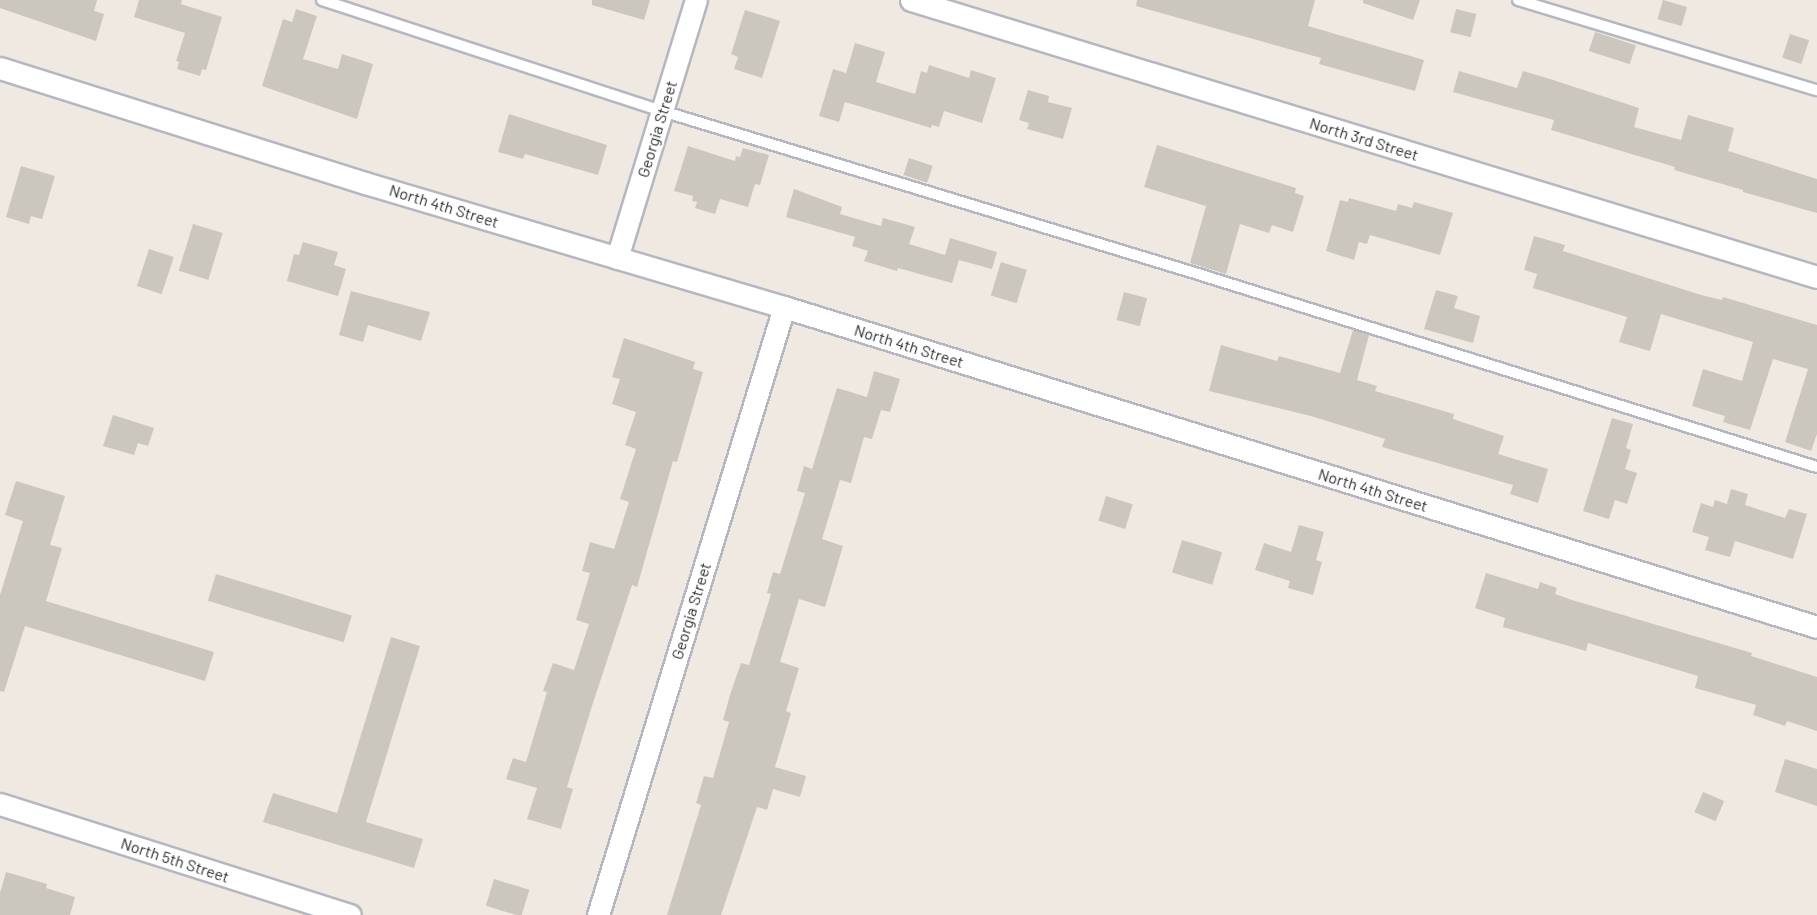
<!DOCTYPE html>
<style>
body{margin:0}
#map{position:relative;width:1817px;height:915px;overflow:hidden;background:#efe9e1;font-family:Barlow,sans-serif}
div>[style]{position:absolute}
.building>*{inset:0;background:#cbc7bf;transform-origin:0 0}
.roads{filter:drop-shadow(2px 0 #b4b7c1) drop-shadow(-2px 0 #b4b7c1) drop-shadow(0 2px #b4b7c1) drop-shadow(0 -2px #b4b7c1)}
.lane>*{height:10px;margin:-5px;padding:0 5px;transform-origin:5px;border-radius:5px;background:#fff}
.street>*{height:21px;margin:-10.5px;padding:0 10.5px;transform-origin:10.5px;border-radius:10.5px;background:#fff}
span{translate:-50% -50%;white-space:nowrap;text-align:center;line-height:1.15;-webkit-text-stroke:4.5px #fff;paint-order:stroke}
.street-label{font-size:16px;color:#2e2e2e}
</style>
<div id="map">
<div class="building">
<i style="clip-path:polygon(0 0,97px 0,94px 11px,104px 14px,96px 41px,0 8px)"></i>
<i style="clip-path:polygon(139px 0,182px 0,181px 4px,222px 17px,206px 70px,202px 69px,200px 76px,177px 69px,179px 62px,176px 61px,185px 33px,134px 17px)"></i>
<i style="clip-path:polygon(592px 0,650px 0,644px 20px,592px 5px)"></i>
<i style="clip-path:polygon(1137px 0,1315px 0,1308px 26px,1424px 60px,1415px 91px,1319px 64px,1321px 58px,1136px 6px)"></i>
<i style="clip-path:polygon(1363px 0,1420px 0,1413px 20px,1363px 3px)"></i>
<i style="left:1663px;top:0;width:25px;height:20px;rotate:16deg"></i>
<i style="clip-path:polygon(296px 9px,317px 16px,303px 59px,338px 69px,342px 54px,373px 64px,357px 119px,262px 86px,283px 19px,292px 22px)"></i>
<i style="left:1456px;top:9px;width:21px;height:24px;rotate:14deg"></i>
<i style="clip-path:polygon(745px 10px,780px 21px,762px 78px,734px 69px,738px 57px,731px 54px)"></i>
<i style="left:1595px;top:32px;width:43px;height:20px;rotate:18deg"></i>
<i style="left:1790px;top:34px;width:20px;height:25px;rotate:18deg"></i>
<i style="clip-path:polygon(855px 43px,885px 52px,876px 82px,915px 94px,921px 71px,927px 73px,929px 65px,969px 78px,971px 70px,996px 78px,982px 123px,944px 111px,939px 127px,932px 125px,931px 128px,845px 102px,839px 122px,819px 116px,833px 69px,846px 73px)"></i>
<i style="clip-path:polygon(1459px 71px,1517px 88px,1523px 71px,1550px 79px,1639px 108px,1634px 127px,1681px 140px,1688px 115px,1734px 128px,1728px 151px,1817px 179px,1817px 213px,1743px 192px,1743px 190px,1674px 170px,1675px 167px,1551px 130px,1554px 120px,1453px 92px)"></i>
<i style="clip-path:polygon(1028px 90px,1049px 96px,1048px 102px,1072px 108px,1063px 139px,1027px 129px,1029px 123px,1019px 120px)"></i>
<i style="clip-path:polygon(509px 114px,607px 145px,598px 175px,525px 154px,523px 159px,498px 152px)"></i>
<i style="clip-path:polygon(1157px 145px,1296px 188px,1295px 193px,1304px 196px,1293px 232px,1272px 225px,1269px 233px,1240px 224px,1226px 274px,1190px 263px,1206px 206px,1144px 187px)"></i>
<i style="clip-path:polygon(688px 146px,735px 161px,736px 156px,740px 157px,743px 148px,769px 155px,760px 185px,755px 184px,748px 207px,720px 199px,715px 214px,695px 208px,697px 202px,692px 201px,693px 196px,674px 191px)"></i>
<i style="left:909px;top:158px;width:25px;height:18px;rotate:18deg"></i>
<i style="clip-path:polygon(21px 166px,55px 176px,42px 219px,31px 216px,29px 224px,6px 217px)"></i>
<i style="clip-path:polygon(794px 189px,842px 207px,840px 214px,881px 226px,883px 218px,915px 227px,909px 244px,945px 255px,950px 238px,997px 252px,992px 269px,959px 260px,952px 283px,898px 268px,897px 271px,864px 261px,868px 251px,852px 246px,855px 237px,786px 217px)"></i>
<i style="clip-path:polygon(1349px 198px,1396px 211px,1398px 204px,1412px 208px,1414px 202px,1453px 213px,1440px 255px,1370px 235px,1367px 244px,1359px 242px,1354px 260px,1326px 251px,1340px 200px,1348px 202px)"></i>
<i style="left:193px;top:224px;width:31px;height:49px;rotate:17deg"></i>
<i style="clip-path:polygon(1534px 236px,1565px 245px,1563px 251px,1701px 295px,1722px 300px,1723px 297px,1817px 325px,1817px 434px,1811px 451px,1785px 442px,1808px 369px,1773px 359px,1750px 430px,1723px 422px,1725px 416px,1692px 406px,1703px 369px,1742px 381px,1753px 342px,1661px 314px,1650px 351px,1619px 342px,1627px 317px,1533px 288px,1537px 274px,1524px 270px)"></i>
<i style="clip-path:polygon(303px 242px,338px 252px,334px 265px,346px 269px,338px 296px,287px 281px,294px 254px,299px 255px)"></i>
<i style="left:149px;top:249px;width:26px;height:39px;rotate:18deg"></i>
<i style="left:1001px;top:262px;width:27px;height:35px;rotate:17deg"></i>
<i style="clip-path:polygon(1436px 290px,1458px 296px,1454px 308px,1480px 316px,1473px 343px,1424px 329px)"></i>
<i style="clip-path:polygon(351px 291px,430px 312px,421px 341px,368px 325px,363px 342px,339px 335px)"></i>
<i style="left:1124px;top:292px;width:24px;height:29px;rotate:15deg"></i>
<i style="clip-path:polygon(1353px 330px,1369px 335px,1357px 380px,1377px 386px,1375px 391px,1454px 414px,1453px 419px,1504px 436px,1498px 454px,1548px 469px,1538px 503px,1510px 494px,1513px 485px,1382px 447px,1385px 439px,1311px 416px,1209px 391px,1221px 345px,1277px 361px,1279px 356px,1340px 373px)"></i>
<i style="clip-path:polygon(624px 338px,695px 362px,693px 369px,703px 372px,677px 462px,673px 461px,637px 587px,632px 585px,592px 706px,567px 787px,573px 789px,561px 829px,527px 819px,537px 788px,506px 779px,513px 758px,526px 762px,547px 692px,543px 691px,553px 663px,574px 670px,589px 624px,576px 620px,590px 573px,582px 571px,590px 542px,614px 549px,629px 502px,620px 499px,636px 449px,625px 445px,636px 412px,612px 404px,620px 379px,612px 377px)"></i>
<i style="clip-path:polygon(874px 371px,900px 379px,890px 412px,881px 410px,872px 439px,864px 437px,851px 483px,840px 480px,822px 539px,843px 546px,825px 607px,799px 599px,780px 662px,799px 668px,786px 711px,791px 713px,775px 767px,806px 776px,800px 797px,773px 789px,767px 810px,757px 807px,721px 915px,667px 915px,701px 805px,696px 803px,704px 776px,713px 778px,729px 722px,723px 720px,730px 695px,741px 663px,749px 665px,771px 594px,767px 593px,773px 572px,780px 574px,805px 493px,797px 491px,804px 466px,812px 469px,837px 388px,867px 397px)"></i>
<i style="clip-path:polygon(113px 415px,154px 428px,148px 446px,138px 443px,134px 455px,103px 446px)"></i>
<i style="clip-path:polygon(1612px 418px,1633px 424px,1626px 448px,1631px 450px,1625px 469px,1637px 473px,1627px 504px,1615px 500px,1609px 519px,1583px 511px)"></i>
<i style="clip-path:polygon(16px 481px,65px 496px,50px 545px,62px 548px,46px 601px,214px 652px,205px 681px,25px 626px,4px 692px,0 691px,0 595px,23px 521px,5px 515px)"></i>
<i style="clip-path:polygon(1731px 489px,1748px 494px,1745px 505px,1785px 518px,1789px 509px,1807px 514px,1793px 559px,1735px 541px,1730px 557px,1705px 550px,1709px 537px,1692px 532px,1701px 503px,1713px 507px,1715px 500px,1727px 504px)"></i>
<i style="left:1106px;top:496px;width:28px;height:26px;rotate:17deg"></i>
<i style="clip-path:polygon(1299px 525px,1324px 532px,1316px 560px,1322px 562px,1313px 595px,1288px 588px,1290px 581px,1255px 570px,1264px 543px,1291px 552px)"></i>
<i style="left:1182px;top:540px;width:42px;height:34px;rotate:17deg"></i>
<i style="clip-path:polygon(1486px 573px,1538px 589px,1540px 582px,1557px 588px,1555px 594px,1572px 600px,1752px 653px,1751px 656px,1817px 677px,1817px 731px,1787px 721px,1785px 726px,1753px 715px,1756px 705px,1695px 688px,1698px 676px,1588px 643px,1586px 651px,1503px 627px,1505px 618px,1475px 608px)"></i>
<i style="left:216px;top:574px;width:142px;height:28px;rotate:17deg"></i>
<i style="clip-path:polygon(391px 637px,420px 646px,366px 822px,423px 839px,414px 868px,263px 822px,273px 793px,337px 813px)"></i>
<i style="clip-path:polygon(1785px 759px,1817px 769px,1817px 806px,1775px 792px)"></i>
<i style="left:1703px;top:792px;width:23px;height:22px;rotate:23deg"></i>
<i style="clip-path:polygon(6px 872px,47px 884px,46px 888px,75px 897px,70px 915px,0 915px,0 893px)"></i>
<i style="left:494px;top:879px;width:37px;height:28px;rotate:17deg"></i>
</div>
<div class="roads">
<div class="lane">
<i style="left:322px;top:0;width:358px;rotate:18.1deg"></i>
<i style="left:662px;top:111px;width:560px;rotate:16.91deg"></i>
<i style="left:1198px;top:274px;width:648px;rotate:17.32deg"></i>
<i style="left:1518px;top:0;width:312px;rotate:16.8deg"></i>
</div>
<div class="street">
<i style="left:911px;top:0;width:947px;rotate:17deg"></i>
<i style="left:0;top:68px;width:383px;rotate:17.5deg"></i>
<i style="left:365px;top:183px;width:437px;rotate:16.5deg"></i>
<i style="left:784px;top:307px;width:1081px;rotate:17.21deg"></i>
<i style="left:617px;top:258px;width:270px;rotate:-73deg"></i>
<i style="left:0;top:804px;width:367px;rotate:17.6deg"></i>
<i style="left:598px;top:915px;width:636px;rotate:-72.99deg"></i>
</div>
</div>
<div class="street-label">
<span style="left:657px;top:129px;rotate:-73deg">Georgia Street</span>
<span style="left:1364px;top:139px;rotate:17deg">North 3rd Street</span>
<span style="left:444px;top:206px;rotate:17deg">North 4th Street</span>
<span style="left:909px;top:346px;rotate:17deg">North 4th Street</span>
<span style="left:1373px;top:490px;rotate:17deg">North 4th Street</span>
<span style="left:691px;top:611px;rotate:-73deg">Georgia Street</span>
<span style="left:175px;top:860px;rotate:18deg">North 5th Street</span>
</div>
</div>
